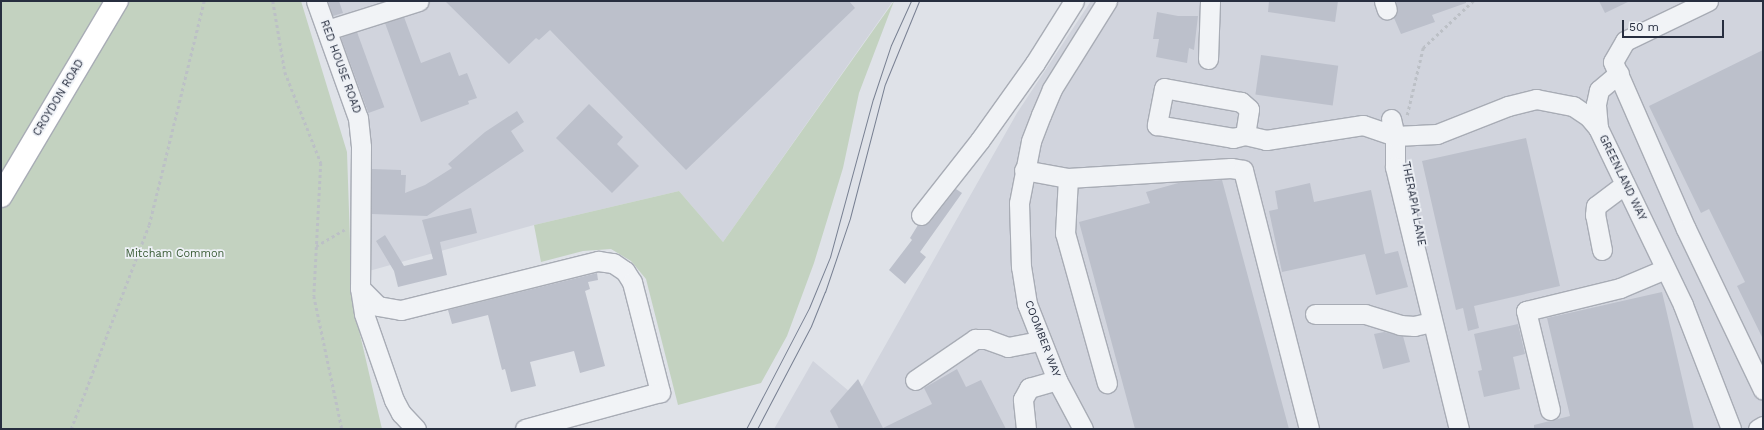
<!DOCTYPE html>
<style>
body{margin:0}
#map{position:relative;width:1764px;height:430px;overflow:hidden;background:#dfe2e8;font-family:"Work Sans",sans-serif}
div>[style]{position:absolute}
.built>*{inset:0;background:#d1d4dd}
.green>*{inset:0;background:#c3d2c0}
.building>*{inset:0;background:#bcc0cb;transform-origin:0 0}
.path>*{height:2.5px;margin-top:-1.25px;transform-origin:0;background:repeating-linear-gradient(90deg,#bcc0c6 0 3px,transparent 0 6px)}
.roads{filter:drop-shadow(1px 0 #a8acb5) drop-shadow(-1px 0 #a8acb5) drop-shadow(0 1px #a8acb5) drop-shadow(0 -1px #a8acb5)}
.minor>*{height:19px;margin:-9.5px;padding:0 9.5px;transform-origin:9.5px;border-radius:9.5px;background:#f1f3f6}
.major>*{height:22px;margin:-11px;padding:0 11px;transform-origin:11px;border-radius:11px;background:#fff}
.tram>*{height:1px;margin:-0.5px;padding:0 0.5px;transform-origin:0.5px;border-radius:0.5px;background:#788092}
span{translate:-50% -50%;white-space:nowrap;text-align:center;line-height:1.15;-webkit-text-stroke:3.5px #eef1f6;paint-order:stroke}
.street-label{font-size:11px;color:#272e3f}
.park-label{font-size:11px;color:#395b35}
.frame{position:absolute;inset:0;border:2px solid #272e3f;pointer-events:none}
.scale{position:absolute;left:1622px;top:20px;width:102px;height:18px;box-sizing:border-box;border:2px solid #272e3f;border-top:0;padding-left:5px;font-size:12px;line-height:14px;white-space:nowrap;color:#272e3f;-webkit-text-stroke:3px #eef1f6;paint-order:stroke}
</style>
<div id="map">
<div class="built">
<i style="clip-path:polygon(323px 1px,893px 1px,723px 242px,679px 191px,534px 225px,369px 271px,369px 130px)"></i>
<i style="clip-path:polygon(1091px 1px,1763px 1px,1763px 429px,774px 429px,813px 361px,856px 397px,1017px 113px)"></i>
</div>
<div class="green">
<i style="clip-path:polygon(1px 1px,301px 1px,347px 152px,352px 300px,382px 429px,1px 429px)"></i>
<i style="clip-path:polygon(894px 1px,859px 93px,843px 168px,814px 263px,787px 336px,761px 383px,678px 405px,646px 279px,631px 261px,611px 249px,583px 251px,541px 262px,534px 225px,679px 191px,723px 242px)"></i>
</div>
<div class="building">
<i style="clip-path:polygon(328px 1px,339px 1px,343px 13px,333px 16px)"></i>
<i style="clip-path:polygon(445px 1px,849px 1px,855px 8px,686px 170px,550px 30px,539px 40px,536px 38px,509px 64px)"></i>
<i style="clip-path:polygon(1269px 1px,1338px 1px,1335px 22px,1268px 12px)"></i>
<i style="clip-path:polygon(1396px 1px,1466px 1px,1466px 3px,1432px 15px,1435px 22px,1401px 34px,1394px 18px,1398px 12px)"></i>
<i style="clip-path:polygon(1599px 1px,1630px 1px,1605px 13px)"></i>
<i style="clip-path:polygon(1157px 12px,1178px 16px,1198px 16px,1194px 50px,1189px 48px,1187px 63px,1156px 57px,1159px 39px,1153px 39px)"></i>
<i style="clip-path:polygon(404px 17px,421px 63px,450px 52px,459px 76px,467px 73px,477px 98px,468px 101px,469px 104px,421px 122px,385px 23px)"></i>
<i style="left:357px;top:32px;width:80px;height:17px;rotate:70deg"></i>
<i style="clip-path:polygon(1763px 50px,1763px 339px,1737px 286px,1745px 282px,1709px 209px,1701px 213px,1649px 106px)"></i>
<i style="left:1261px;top:55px;width:78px;height:40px;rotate:8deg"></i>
<i style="clip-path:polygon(589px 104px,623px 137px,617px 144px,639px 166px,612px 193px,556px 138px)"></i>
<i style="clip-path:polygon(517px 111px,524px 122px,511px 131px,524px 151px,427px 216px,372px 214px,372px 169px,401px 170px,401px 175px,406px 175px,405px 193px,425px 185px,452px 168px,448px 164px,485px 132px)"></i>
<i style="clip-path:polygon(1526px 138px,1560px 286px,1474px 306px,1479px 328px,1468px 331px,1463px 308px,1456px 310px,1422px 161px)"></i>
<i style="clip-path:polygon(1222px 180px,1289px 429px,1135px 429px,1079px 222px,1150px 203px,1146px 192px,1182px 182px)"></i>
<i style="clip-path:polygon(1310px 183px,1314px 202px,1371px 190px,1385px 254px,1398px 251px,1408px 287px,1376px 295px,1365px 254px,1282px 272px,1269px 211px,1278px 209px,1275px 191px)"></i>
<i style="clip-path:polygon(956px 189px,962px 193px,920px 252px,926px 257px,905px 284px,889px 270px,912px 240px,910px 238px,918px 225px,930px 222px)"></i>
<i style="clip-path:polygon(471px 208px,477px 233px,440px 242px,447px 275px,398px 287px,394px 271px,376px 241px,385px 235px,404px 266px,433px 259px,422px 220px)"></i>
<i style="clip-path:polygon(597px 273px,598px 280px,588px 282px,590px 289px,585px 291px,605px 366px,580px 373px,574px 351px,530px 362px,536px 386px,511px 392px,505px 369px,502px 370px,488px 315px,452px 324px,448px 310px)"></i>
<i style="clip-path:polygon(1662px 292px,1694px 429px,1534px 429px,1534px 425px,1570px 416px,1547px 318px)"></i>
<i style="clip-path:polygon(1518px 324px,1525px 354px,1513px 357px,1520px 389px,1484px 397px,1478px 371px,1482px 370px,1474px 334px)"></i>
<i style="clip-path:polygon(1384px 332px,1403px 336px,1410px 362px,1383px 369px,1374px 334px)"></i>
<i style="clip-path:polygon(957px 369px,966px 387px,981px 380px,1006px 429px,839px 429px,830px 411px,858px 379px,883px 428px,932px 404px,924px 388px)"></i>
</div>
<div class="path">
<i style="left:273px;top:1px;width:72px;rotate:80.4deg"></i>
<i style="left:285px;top:72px;width:98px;rotate:68.4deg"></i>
<i style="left:321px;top:163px;width:133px;rotate:93deg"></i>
<i style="left:314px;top:296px;width:136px;rotate:78.1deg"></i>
<i style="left:1407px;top:115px;width:69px;rotate:-76.6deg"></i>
<i style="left:1423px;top:48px;width:69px;rotate:-43.2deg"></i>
<i style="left:316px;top:246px;width:34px;rotate:-30deg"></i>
<i style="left:71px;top:429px;width:218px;rotate:-69.1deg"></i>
<i style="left:149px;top:225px;width:231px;rotate:-76.2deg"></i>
</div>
<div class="roads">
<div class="minor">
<i style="left:316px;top:1px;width:124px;rotate:70.3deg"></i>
<i style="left:358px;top:118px;width:29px;rotate:84deg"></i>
<i style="left:361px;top:147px;width:141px;rotate:90.4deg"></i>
<i style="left:360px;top:288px;width:26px;rotate:81deg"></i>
<i style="left:364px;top:314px;width:91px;rotate:70.8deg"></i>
<i style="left:394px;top:400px;width:15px;rotate:62deg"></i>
<i style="left:401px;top:413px;width:22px;rotate:47deg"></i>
<i style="left:1384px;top:1px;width:9px;rotate:72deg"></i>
<i style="left:1708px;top:1px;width:92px;rotate:154.3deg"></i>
<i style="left:1625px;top:41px;width:24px;rotate:120deg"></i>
<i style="left:1613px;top:62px;width:182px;rotate:66.4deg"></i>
<i style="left:1686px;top:229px;width:178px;rotate:64.4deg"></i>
<i style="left:327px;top:30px;width:96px;rotate:-17.5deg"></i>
<i style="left:1208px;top:59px;width:58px;rotate:-88deg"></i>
<i style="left:1391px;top:119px;width:17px;rotate:77deg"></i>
<i style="left:1395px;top:136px;width:31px;rotate:90deg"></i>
<i style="left:1395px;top:167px;width:270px;rotate:76.3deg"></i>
<i style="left:1598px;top:128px;width:24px;rotate:-95deg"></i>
<i style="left:1596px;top:104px;width:14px;rotate:-78deg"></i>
<i style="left:1599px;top:90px;width:26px;rotate:-40deg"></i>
<i style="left:1245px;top:135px;width:26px;rotate:-81deg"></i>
<i style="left:1249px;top:109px;width:11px;rotate:-139deg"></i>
<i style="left:1241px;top:102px;width:78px;rotate:-169.7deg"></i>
<i style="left:1164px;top:88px;width:38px;rotate:101deg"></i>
<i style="left:1157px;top:125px;width:77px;rotate:9.7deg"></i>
<i style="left:1233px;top:138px;width:12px;rotate:-14deg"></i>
<i style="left:1245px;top:135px;width:22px;rotate:13deg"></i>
<i style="left:1266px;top:140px;width:98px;rotate:-8.8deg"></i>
<i style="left:1363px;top:125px;width:34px;rotate:19deg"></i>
<i style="left:1395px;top:136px;width:42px;rotate:-2.7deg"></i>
<i style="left:1437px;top:134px;width:76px;rotate:-21.5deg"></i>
<i style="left:1508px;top:106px;width:29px;rotate:-14deg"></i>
<i style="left:1536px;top:99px;width:38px;rotate:11deg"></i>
<i style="left:1573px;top:106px;width:18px;rotate:34deg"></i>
<i style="left:1588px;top:116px;width:16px;rotate:50deg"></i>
<i style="left:1598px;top:128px;width:196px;rotate:64.3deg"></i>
<i style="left:1683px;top:305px;width:133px;rotate:68.8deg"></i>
<i style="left:1024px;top:170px;width:45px;rotate:10.3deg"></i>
<i style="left:1068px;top:178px;width:163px;rotate:-3.5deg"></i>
<i style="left:1231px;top:168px;width:12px;rotate:9deg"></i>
<i style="left:1243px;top:170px;width:267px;rotate:75.7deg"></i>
<i style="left:1068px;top:178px;width:55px;rotate:93.1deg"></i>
<i style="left:1065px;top:233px;width:156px;rotate:74.4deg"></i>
<i style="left:921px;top:215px;width:95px;rotate:-51.8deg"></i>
<i style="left:980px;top:140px;width:95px;rotate:-54.5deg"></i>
<i style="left:1035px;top:63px;width:73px;rotate:-57.8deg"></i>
<i style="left:1602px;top:250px;width:36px;rotate:-101deg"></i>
<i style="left:1595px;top:215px;width:9px;rotate:-84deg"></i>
<i style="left:1596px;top:206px;width:36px;rotate:-37deg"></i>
<i style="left:360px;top:288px;width:25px;rotate:45deg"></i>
<i style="left:378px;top:306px;width:23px;rotate:10deg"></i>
<i style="left:401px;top:310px;width:203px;rotate:-14deg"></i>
<i style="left:598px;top:261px;width:15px;rotate:8deg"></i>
<i style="left:613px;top:263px;width:14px;rotate:34deg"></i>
<i style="left:625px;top:271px;width:13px;rotate:58deg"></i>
<i style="left:632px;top:282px;width:114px;rotate:75.7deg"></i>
<i style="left:660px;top:392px;width:140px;rotate:164.7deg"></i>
<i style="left:1315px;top:314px;width:50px"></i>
<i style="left:1365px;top:314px;width:37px;rotate:17deg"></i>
<i style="left:1400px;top:325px;width:14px;rotate:4deg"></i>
<i style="left:1414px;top:326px;width:18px;rotate:-13deg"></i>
<i style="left:915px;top:380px;width:73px;rotate:-34.3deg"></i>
<i style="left:975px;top:339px;width:11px"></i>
<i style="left:986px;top:339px;width:23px;rotate:20deg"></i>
<i style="left:1008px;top:347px;width:33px;rotate:-11deg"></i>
<i style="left:1550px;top:410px;width:102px;rotate:-103.6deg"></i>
<i style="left:1526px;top:311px;width:97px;rotate:-13.7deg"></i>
<i style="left:1620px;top:288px;width:49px;rotate:-22.9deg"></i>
<i style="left:1026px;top:429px;width:30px;rotate:-96deg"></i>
<i style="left:1023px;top:399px;width:13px;rotate:-61deg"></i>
<i style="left:1029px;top:388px;width:29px;rotate:-16deg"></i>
<i style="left:1083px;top:429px;width:55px;rotate:-118deg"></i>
<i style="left:1057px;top:380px;width:82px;rotate:-111.5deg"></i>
<i style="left:1027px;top:304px;width:37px;rotate:-99deg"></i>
<i style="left:1021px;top:267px;width:64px;rotate:-91.8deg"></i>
<i style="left:1019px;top:203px;width:63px;rotate:-79deg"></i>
<i style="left:1031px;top:141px;width:28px;rotate:-69deg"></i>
<i style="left:1041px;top:115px;width:28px;rotate:-67deg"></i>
<i style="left:1052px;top:89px;width:104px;rotate:-58deg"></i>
<i style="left:1758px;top:429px;width:6px;rotate:-31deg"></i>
</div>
<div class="major">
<i style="left:1px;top:196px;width:227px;rotate:-59.3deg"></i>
</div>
</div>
<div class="tram">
<i style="left:746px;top:429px;width:136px;rotate:-62.5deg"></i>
<i style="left:809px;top:308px;width:55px;rotate:-67.6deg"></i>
<i style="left:830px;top:257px;width:164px;rotate:-74.8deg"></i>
<i style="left:873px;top:99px;width:57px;rotate:-71.6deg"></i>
<i style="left:891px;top:45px;width:48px;rotate:-65.6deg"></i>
<i style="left:757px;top:429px;width:116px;rotate:-62.3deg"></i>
<i style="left:811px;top:326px;width:37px;rotate:-68deg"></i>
<i style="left:825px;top:292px;width:78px;rotate:-71.3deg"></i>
<i style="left:850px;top:218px;width:138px;rotate:-75.4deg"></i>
<i style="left:885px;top:84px;width:90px;rotate:-67.7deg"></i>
</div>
<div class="street-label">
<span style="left:340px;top:67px;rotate:70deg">RED HOUSE ROAD</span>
<span style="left:59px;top:98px;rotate:-59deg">CROYDON ROAD</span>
<span style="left:1622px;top:178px;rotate:64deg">GREENLAND WAY</span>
<span style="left:1413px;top:204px;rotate:79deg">THERAPIA LANE</span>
<span style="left:1042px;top:339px;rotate:69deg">COOMBER WAY</span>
</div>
<div class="park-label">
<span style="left:175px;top:254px">Mitcham Common</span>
</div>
<div class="frame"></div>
<div class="scale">50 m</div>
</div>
